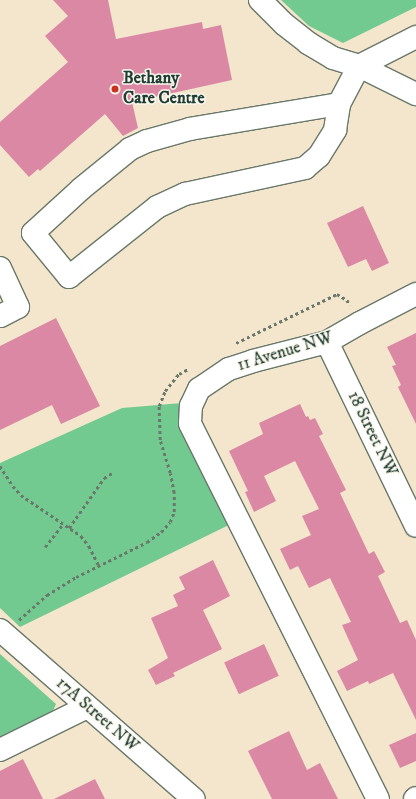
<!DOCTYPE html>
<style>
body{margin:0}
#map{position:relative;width:416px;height:799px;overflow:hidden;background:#f3e6cc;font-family:"IM FELL DW Pica",serif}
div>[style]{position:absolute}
.green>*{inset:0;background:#72ca90}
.building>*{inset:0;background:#db88a4;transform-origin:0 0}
.path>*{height:2.5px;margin-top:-1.25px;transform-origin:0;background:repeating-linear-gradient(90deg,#697869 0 3px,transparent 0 6px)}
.roads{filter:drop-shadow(1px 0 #697869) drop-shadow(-1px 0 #697869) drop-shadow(0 1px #697869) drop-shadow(0 -1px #697869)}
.minor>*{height:22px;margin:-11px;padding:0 11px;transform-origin:11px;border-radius:11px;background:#fff}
.dots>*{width:11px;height:11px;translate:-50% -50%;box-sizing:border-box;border:2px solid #fbf7ec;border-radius:50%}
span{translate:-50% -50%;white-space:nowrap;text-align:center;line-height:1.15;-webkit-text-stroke:3px #fbf7ec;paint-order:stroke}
.poi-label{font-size:17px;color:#1f3d34;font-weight:700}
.left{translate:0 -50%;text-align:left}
.street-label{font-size:17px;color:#1f3d34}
</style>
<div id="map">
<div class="green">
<i style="clip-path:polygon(281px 0,416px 0,416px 7px,343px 43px,309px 26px)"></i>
<i style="clip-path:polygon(182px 403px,233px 523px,20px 627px,0 608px,0 463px,122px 408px)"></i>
<i style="clip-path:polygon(0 654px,56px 704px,52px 713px,0 739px)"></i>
</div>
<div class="building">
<i style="clip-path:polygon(53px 0,108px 0,116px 39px,202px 22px,203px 29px,221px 25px,232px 80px,132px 102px,138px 128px,123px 136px,105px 114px,40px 171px,38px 169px,29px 177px,0 145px,0 122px,68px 62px,45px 36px,68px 16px)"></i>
<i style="clip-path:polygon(363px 206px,389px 263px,372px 271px,366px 259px,348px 267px,327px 223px)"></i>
<i style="clip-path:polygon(56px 318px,100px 406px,61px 424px,52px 405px,0 430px,0 346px)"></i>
<i style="clip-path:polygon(416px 333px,416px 424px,398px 387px,401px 385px,392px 366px,396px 365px,387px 347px)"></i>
<i style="clip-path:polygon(300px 404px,306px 417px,308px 416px,310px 420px,315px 418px,323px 434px,319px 436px,346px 490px,340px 493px,369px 554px,374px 551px,385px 572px,378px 576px,400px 623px,407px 620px,416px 640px,416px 720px,393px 673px,369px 684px,368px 681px,347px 691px,337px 671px,358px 660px,342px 625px,351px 622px,330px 578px,309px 588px,298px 566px,290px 570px,280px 549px,311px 535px,302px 516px,319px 509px,295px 461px,264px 476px,276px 501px,254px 512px,245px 492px,248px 491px,229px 451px,263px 434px,259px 423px)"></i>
<i style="clip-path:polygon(213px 560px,230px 596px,203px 610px,222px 649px,173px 673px,175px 676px,156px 685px,148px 670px,168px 658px,151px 618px,178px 606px,173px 595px,185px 589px,179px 577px)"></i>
<i style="left:264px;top:644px;width:35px;height:44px;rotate:65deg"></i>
<i style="clip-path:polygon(289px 731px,307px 770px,320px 763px,338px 799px,272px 799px,248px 751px)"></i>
<i style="clip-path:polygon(416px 733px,416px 761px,400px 768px,389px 745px)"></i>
<i style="clip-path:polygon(23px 759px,43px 799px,0 799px,0 771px)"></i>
<i style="clip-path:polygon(95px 779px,105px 799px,54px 799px)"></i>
</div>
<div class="path">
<i style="left:236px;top:343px;width:112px;rotate:-25.9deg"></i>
<i style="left:337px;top:294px;width:12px;rotate:31deg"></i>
<i style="left:347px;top:300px;width:6px;rotate:59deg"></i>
<i style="left:0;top:466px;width:24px;rotate:57deg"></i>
<i style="left:13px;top:486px;width:12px;rotate:48deg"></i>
<i style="left:21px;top:495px;width:73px;rotate:34.3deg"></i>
<i style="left:81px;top:536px;width:13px;rotate:51deg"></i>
<i style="left:89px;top:546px;width:22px;rotate:63deg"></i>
<i style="left:69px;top:528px;width:61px;rotate:-55deg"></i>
<i style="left:104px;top:478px;width:9px;rotate:-32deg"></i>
<i style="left:45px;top:547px;width:29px;rotate:-52deg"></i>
<i style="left:19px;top:620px;width:38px;rotate:-42deg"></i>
<i style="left:47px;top:595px;width:34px;rotate:-32deg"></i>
<i style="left:76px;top:577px;width:79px;rotate:-26.2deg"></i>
<i style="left:147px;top:542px;width:17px;rotate:-36deg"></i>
<i style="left:161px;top:532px;width:13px;rotate:-48deg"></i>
<i style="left:170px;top:522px;width:11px;rotate:-68deg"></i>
<i style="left:174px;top:512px;width:19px;rotate:-90deg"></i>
<i style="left:174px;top:493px;width:20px;rotate:-101deg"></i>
<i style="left:170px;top:473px;width:34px;rotate:-107deg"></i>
<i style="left:160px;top:440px;width:34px;rotate:-92deg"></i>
<i style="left:159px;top:406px;width:16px;rotate:-68deg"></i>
<i style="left:165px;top:391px;width:22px;rotate:-51deg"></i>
<i style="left:179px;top:374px;width:10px;rotate:-29deg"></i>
</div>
<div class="roads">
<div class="minor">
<i style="left:260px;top:0;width:34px;rotate:45deg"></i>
<i style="left:284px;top:24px;width:31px;rotate:38deg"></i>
<i style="left:308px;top:43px;width:29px;rotate:31deg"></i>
<i style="left:333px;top:58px;width:27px;rotate:17deg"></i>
<i style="left:359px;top:66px;width:64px;rotate:26.2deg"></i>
<i style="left:339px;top:104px;width:151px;rotate:170.5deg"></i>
<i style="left:190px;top:129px;width:45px;rotate:164.4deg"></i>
<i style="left:147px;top:141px;width:19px;rotate:155deg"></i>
<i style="left:130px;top:149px;width:63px;rotate:140.8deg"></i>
<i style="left:81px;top:189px;width:65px;rotate:137.5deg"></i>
<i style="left:33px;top:233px;width:57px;rotate:50.7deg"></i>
<i style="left:69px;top:277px;width:112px;rotate:-38.5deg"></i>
<i style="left:157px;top:207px;width:31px;rotate:-25deg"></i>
<i style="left:185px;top:194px;width:123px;rotate:-12.2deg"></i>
<i style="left:305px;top:168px;width:18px;rotate:-41deg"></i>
<i style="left:319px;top:156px;width:31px;rotate:-58deg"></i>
<i style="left:335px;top:130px;width:26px;rotate:-81deg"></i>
<i style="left:339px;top:104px;width:43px;rotate:-62.2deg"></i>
<i style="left:359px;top:66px;width:64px;rotate:-27deg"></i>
<i style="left:0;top:268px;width:43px;rotate:65.2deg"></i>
<i style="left:18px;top:307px;width:20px;rotate:153deg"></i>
<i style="left:327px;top:342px;width:204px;rotate:64.2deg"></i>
<i style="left:0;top:630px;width:257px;rotate:41.1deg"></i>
<i style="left:0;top:750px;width:97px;rotate:-26.3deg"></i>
<i style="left:378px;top:799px;width:420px;rotate:-116.6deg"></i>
<i style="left:190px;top:423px;width:17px;rotate:-87deg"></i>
<i style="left:191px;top:406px;width:19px;rotate:-65deg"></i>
<i style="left:199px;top:389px;width:36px;rotate:-34deg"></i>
<i style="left:229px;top:369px;width:25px;rotate:-18deg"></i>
<i style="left:253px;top:361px;width:76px;rotate:-14.4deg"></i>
<i style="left:327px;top:342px;width:38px;rotate:-30deg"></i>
<i style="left:360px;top:323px;width:63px;rotate:-27.4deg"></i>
<i style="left:415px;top:799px;width:1px;rotate:-45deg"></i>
</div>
</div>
<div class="dots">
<i style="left:115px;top:89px;background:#c8321e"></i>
</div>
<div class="poi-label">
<span class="left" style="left:123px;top:89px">Bethany<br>Care Centre</span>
</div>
<div class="street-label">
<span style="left:285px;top:352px;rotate:-17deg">11 Avenue NW</span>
<span style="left:372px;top:434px;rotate:64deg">18 Street NW</span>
<span style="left:97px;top:715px;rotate:41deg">17A Street NW</span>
</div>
</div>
